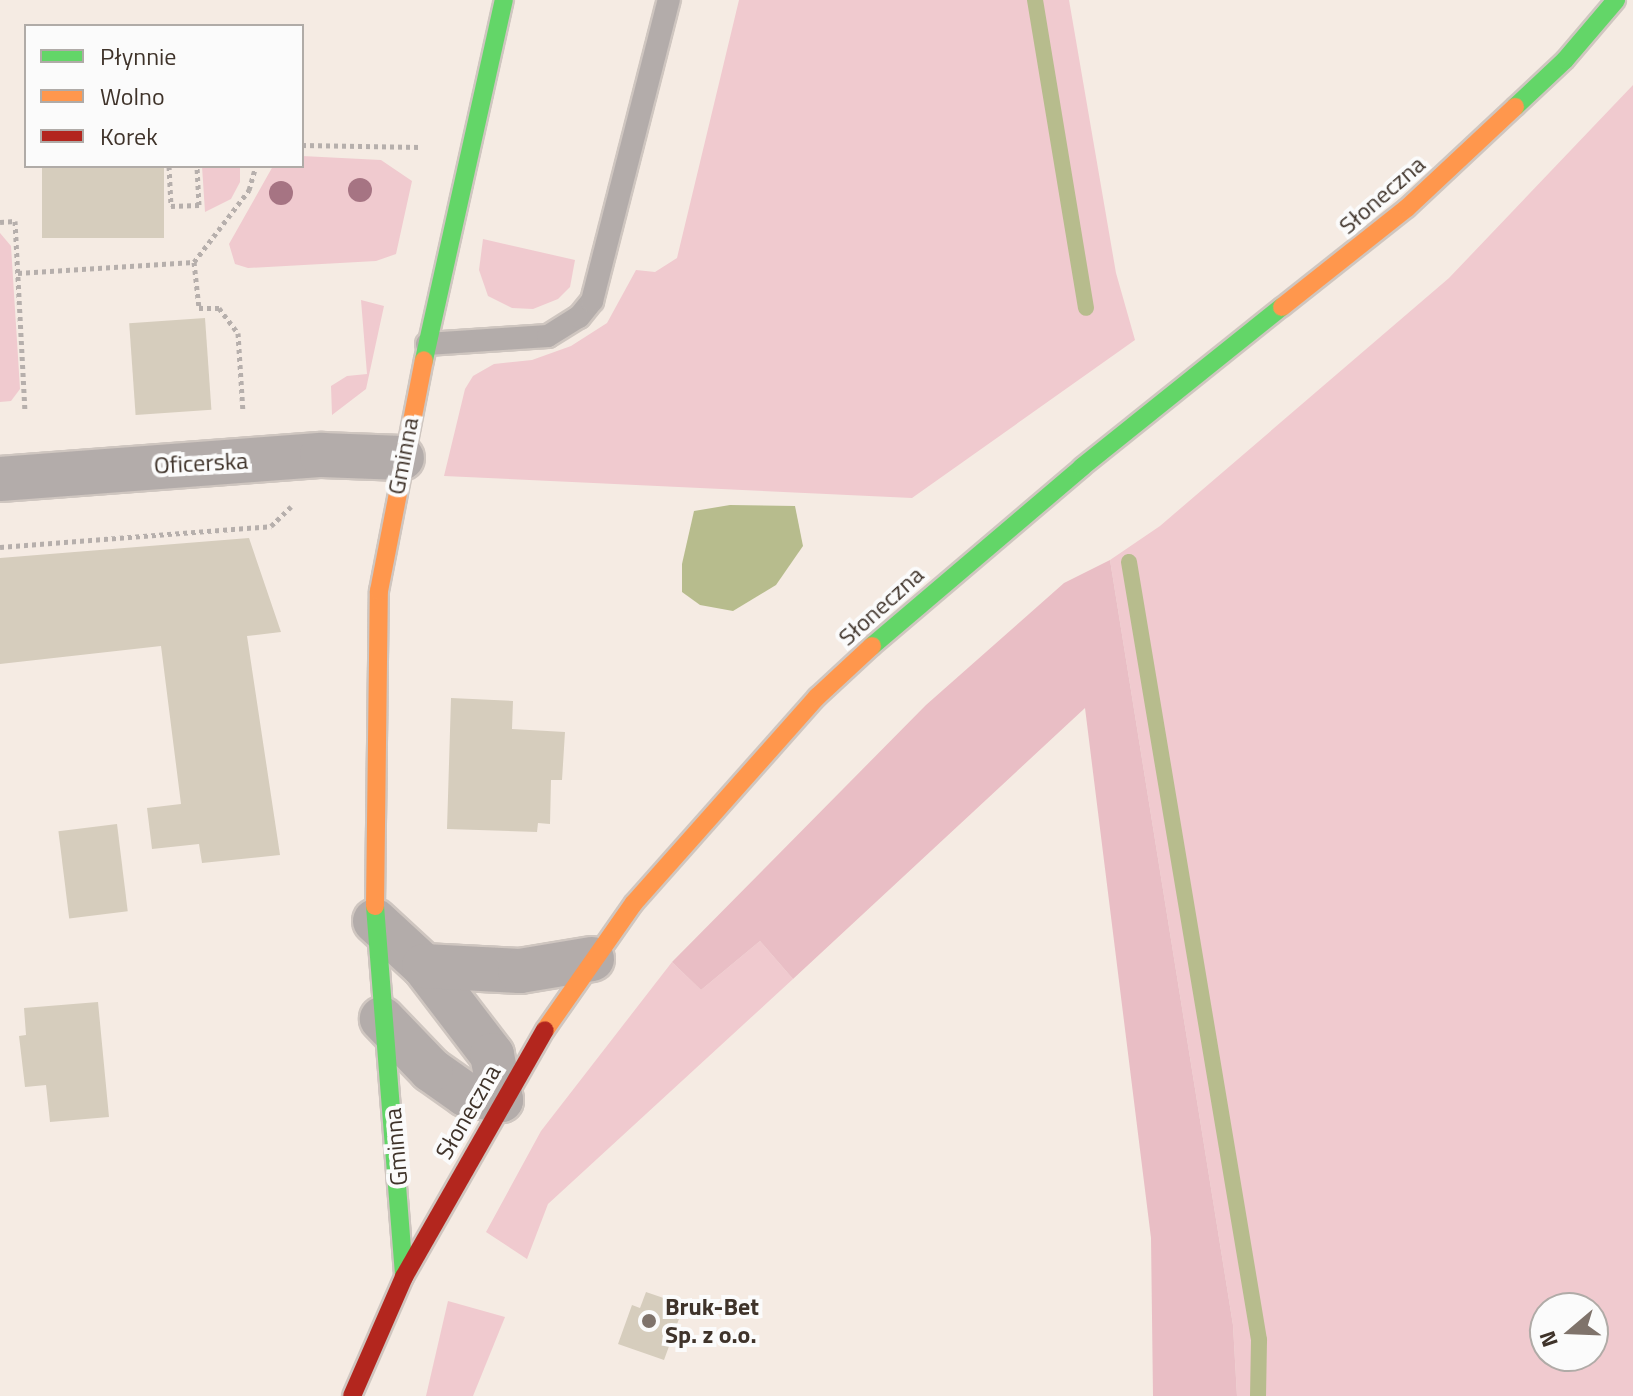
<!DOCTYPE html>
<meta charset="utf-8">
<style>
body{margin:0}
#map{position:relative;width:1633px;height:1396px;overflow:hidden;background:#f5ebe3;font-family:"Titillium Web",sans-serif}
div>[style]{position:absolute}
.green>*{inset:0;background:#f0cacf}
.forest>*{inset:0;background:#e9bec5}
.water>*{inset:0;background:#b7bc8d}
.stream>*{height:16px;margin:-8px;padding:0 8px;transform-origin:8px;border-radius:8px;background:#b7bc8d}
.building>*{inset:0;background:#d6cdbd;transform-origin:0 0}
.path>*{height:5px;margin-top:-2.5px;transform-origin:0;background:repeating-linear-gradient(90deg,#b6afac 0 4px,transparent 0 8px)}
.roads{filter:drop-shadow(2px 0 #cfc6c0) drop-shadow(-2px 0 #cfc6c0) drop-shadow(0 2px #cfc6c0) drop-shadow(0 -2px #cfc6c0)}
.lane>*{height:22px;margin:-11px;padding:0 11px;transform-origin:11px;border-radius:11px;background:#b3acaa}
.street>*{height:44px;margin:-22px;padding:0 22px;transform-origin:22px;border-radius:22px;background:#b3acaa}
.fast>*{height:18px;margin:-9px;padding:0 9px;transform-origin:9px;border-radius:9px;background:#63d668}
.slow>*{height:18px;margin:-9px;padding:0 9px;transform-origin:9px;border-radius:9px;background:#ff974d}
.jam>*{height:18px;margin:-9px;padding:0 9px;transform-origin:9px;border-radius:9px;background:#b3261e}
.trees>*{width:24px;height:24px;margin:-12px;border-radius:50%;background:#a67483}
.dots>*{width:22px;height:22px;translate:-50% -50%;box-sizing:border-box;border:4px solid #fbfbfb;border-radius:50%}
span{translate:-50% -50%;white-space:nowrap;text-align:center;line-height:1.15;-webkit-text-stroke:8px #fbfbfb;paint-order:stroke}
.street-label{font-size:24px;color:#3f332a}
.poi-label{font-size:24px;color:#3f332a;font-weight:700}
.left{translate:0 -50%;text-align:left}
.legend{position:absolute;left:24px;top:24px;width:280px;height:144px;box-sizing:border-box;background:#fbfbfb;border:2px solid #b0aba7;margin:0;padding:10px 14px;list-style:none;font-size:24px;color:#3f332a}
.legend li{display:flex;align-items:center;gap:16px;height:40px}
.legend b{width:40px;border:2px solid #b0aba7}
.north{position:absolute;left:1529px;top:1292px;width:80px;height:80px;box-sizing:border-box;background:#fbfbfb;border:2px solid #b0aba7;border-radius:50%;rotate:251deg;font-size:22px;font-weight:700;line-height:32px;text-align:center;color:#3f332a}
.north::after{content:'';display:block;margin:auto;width:28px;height:36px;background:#7f736b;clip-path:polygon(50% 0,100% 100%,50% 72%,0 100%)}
</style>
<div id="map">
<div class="green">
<i style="clip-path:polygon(739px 0,1069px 0,1116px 273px,1135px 340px,912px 498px,444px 476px,465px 389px,473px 376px,494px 364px,532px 360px,571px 346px,607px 323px,636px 270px,655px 272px,677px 258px)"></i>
<i style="clip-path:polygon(evenodd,1633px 85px,1633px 1396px,1237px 1396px,1233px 1325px,1110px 560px,1160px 526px,1449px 278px,1633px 85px,1545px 1308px,1593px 1308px,1593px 1356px,1545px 1356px,1545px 1308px)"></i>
<i style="clip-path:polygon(302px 156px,381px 160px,412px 181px,396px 254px,376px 261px,248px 268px,235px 264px,229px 244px,273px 166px,302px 166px)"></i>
<i style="clip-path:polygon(202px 166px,240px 166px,240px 182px,231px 199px,205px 212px)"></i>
<i style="clip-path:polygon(0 233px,11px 246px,20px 389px,11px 401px,0 402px)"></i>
<i style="clip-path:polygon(483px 239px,575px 260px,570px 287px,558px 299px,533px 309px,512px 308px,488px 296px,479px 270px)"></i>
<i style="clip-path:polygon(361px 300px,384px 306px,366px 389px,332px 415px,331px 386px,347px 376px,367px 374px)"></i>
<i style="clip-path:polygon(760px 941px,793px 979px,548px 1204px,527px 1259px,486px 1232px,541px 1131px,672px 962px,701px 990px)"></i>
<i style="clip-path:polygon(448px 1301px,505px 1317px,473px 1396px,426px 1396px)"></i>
</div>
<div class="forest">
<i style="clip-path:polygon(1110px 560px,1233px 1325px,1237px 1396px,1153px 1396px,1151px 1238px,1085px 708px,793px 979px,760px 941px,701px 990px,672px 962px,926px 705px,1064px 583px)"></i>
</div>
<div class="water">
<i style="clip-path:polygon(730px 505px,795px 506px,803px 546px,776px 585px,733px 611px,700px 605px,682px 592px,682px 564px,694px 511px)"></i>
</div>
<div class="stream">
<i style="left:1035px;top:0;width:312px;rotate:80.6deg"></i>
<i style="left:1129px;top:562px;width:789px;rotate:80.51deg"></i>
<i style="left:1259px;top:1340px;width:56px;rotate:91deg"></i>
</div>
<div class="building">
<i style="left:42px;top:166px;width:122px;height:72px"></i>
<i style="left:205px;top:318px;width:92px;height:76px;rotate:86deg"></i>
<i style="clip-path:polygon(249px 538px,281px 632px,247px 636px,280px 855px,202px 863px,199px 844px,152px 849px,147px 808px,181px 804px,161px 646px,0 664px,0 558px)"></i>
<i style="clip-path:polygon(451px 698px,513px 701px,512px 729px,565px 732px,562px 780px,551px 780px,550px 824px,538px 823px,537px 832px,447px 829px)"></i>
<i style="left:117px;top:824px;width:88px;height:59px;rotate:83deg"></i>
<i style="clip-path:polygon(98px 1002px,109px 1117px,50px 1122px,46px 1085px,25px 1087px,19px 1036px,26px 1035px,24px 1008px)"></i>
<i style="clip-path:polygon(646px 1292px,684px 1305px,664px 1360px,618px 1344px,632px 1305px,640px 1308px)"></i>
</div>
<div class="path">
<i style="left:302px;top:145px;width:119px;rotate:1deg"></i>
<i style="left:169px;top:166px;width:40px;rotate:87.1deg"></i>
<i style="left:171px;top:206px;width:28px;rotate:-2deg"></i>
<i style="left:199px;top:205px;width:39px;rotate:-93deg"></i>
<i style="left:0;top:222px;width:15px;rotate:-4deg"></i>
<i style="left:15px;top:221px;width:190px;rotate:87deg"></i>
<i style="left:194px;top:262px;width:46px;rotate:83.8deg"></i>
<i style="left:199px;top:308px;width:20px"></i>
<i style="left:219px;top:308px;width:31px;rotate:53deg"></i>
<i style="left:238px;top:333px;width:79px;rotate:86.4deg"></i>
<i style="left:18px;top:273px;width:176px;rotate:-3.6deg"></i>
<i style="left:194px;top:262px;width:91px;rotate:-52.6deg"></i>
<i style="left:249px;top:190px;width:25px;rotate:-74deg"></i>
<i style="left:0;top:547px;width:272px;rotate:-4.4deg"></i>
<i style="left:271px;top:526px;width:28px;rotate:-44deg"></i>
</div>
<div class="roads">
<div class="lane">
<i style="left:427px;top:344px;width:121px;rotate:-3.8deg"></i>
<i style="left:548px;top:336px;width:36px;rotate:-32deg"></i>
<i style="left:579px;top:317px;width:21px;rotate:-51deg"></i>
<i style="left:592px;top:301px;width:311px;rotate:-75.7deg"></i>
</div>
<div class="street">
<i style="left:0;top:479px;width:323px;rotate:-4.3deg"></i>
<i style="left:322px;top:455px;width:80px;rotate:2.1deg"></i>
<i style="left:375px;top:921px;width:67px;rotate:42.6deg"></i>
<i style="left:424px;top:966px;width:112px;rotate:52.6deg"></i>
<i style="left:492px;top:1055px;width:46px;rotate:78.7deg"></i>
<i style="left:501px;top:1100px;width:36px;rotate:-171deg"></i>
<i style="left:465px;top:1094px;width:42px;rotate:-144.8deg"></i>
<i style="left:431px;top:1070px;width:71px;rotate:-133.9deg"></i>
<i style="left:424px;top:966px;width:96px;rotate:3deg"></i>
<i style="left:520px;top:971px;width:73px;rotate:-9.5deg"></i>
</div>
<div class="fast">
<i style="left:1515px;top:107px;width:69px;rotate:-43.2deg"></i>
<i style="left:1565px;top:60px;width:79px;rotate:-49.6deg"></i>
<i style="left:424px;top:360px;width:369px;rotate:-77.5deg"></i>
<i style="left:872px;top:646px;width:276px;rotate:-40.4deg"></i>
<i style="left:1082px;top:467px;width:256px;rotate:-38.7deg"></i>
<i style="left:375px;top:906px;width:370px;rotate:85.5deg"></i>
</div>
<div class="slow">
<i style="left:1282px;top:307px;width:159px;rotate:-38.4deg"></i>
<i style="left:1407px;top:208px;width:148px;rotate:-43.1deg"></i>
<i style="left:375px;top:906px;width:315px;rotate:-89.3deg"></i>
<i style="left:379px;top:591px;width:235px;rotate:-79deg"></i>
<i style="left:545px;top:1030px;width:155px;rotate:-55deg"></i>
<i style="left:634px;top:903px;width:276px;rotate:-48.4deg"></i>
<i style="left:817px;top:697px;width:75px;rotate:-42.8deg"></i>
</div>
<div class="jam">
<i style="left:352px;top:1396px;width:130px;rotate:-66.4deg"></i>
<i style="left:404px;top:1277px;width:284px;rotate:-60.3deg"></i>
</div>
</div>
<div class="trees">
<i style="left:360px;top:190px"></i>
<i style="left:281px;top:193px"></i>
</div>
<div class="dots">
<i style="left:649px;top:1321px;background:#7f736b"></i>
</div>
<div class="street-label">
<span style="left:1382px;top:195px;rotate:-41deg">Słoneczna</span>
<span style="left:403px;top:456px;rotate:-79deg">Gminna</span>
<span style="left:201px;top:463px;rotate:-3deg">Oficerska</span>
<span style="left:881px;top:606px;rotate:-42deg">Słoneczna</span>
<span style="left:468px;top:1112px;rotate:-60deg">Słoneczna</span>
<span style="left:396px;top:1147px;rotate:-95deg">Gminna</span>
</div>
<div class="poi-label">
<span class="left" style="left:665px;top:1321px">Bruk-Bet<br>Sp. z o.o.</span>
</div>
<ul class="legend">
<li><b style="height:10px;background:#63d668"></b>Płynnie</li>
<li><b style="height:10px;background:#ff974d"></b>Wolno</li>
<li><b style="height:10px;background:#b3261e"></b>Korek</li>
</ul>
<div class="north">N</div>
</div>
